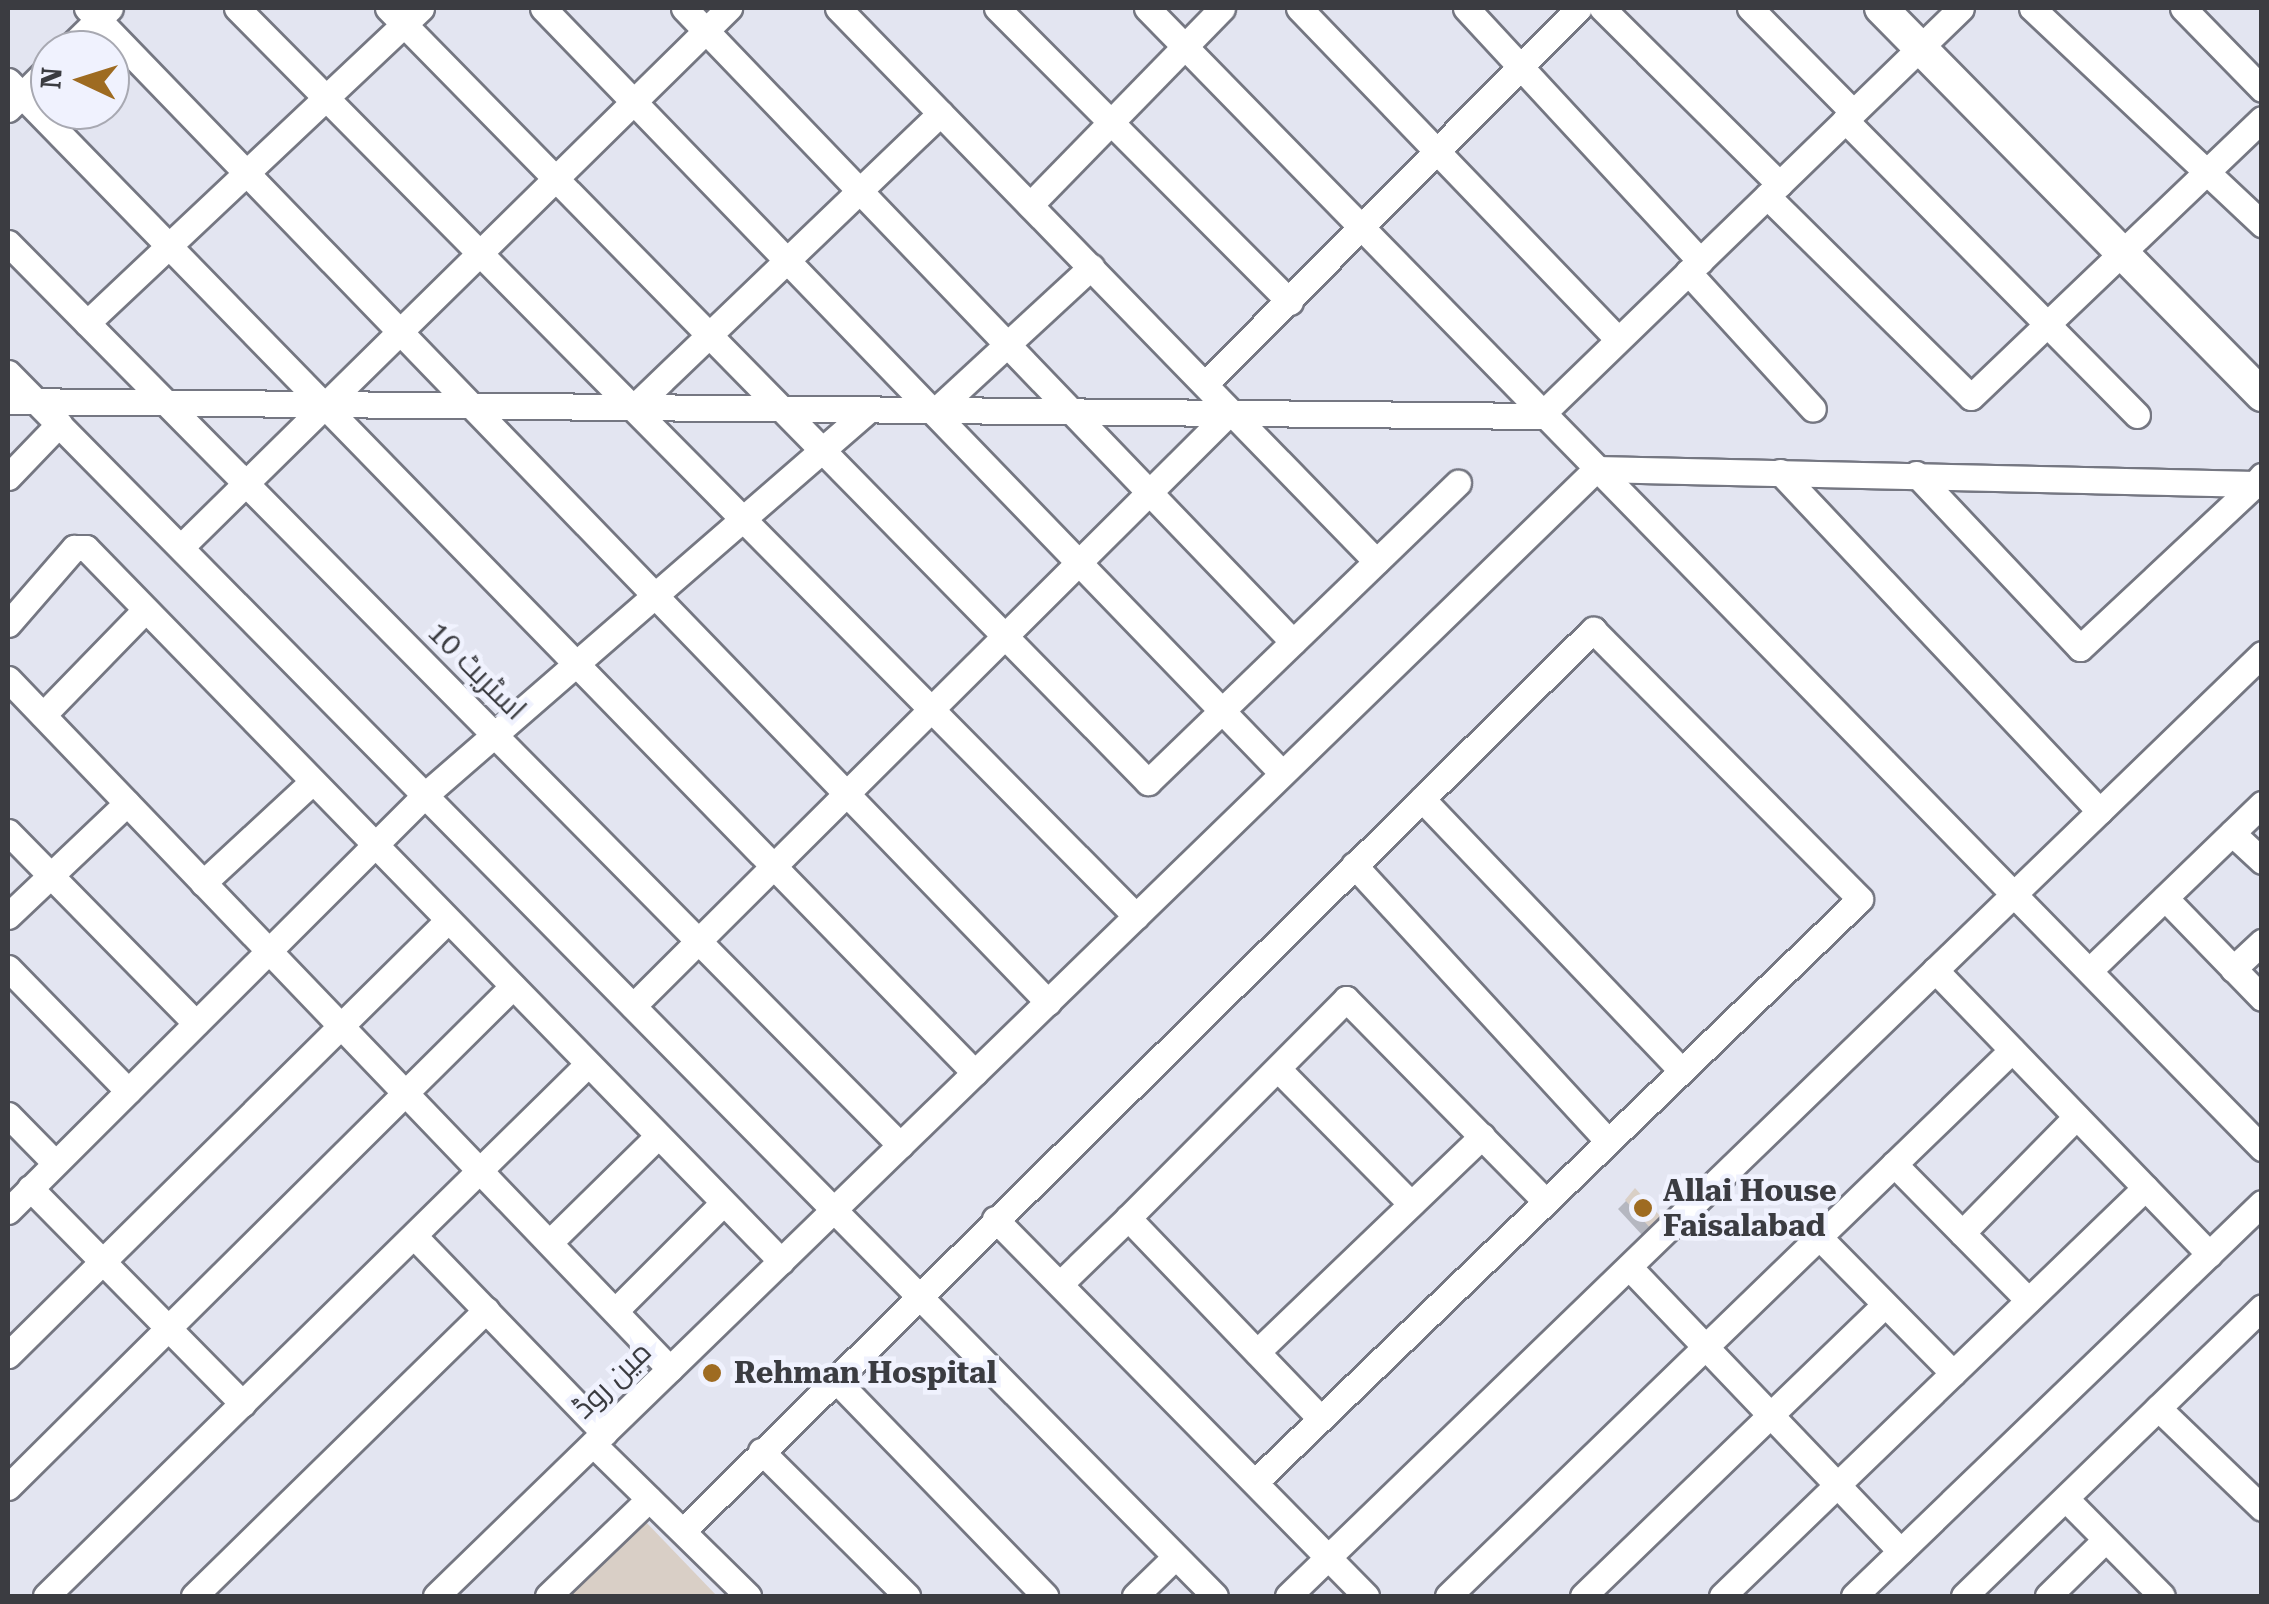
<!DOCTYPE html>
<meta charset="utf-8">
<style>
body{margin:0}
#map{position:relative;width:2269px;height:1604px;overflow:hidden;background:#e3e5f1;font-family:"Roboto Serif",Cairo,serif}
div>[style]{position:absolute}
.shadow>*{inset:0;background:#0003}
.building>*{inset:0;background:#d9cfc6}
.roads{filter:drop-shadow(2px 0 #757782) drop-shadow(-2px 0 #757782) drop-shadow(0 2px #757782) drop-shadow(0 -2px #757782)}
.minor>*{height:25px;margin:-12.5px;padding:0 12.5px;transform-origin:12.5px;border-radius:12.5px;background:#fff}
.major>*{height:32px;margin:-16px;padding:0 16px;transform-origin:16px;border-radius:16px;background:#fff}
.dots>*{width:28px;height:28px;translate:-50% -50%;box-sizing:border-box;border:5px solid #f0f2fe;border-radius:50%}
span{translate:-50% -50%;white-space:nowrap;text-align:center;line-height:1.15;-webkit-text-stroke:9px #f0f2fe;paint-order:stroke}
.street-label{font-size:30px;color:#3b3c41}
.poi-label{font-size:30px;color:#3b3c41;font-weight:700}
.left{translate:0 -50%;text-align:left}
.frame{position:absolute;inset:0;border:10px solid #3b3c41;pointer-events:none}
.north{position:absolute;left:30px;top:30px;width:100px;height:100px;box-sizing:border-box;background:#f0f2fe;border:2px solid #a8a9b2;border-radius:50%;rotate:274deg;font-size:28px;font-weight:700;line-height:40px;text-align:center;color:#3b3c41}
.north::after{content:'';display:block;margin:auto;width:35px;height:45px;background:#9e6b21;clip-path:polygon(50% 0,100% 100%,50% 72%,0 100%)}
</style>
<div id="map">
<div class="shadow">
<i style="clip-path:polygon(1635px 1192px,1657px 1216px,1643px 1236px,1618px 1209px)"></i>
<i style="clip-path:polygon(643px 1523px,714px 1596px,566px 1596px)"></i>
</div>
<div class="building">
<i style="clip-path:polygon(1635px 1188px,1660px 1216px,1652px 1230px,1625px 1200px)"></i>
<i style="clip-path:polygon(643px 1519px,717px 1596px,562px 1596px)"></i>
</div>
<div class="roads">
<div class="minor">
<i style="left:87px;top:8px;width:1383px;rotate:45.97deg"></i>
<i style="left:237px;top:8px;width:1278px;rotate:45.29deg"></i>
<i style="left:388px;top:8px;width:1085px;rotate:45.52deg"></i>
<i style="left:1148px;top:782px;width:431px;rotate:-44deg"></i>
<i style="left:543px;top:8px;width:1064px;rotate:45.99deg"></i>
<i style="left:684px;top:8px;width:879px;rotate:46.15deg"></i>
<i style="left:838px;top:8px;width:772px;rotate:45.79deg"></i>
<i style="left:997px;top:8px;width:415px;rotate:45.1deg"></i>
<i style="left:1147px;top:8px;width:1595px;rotate:45.64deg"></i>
<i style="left:1299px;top:8px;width:460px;rotate:46.1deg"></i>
<i style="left:1466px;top:8px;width:345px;rotate:47.2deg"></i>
<i style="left:1602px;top:8px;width:250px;rotate:44.8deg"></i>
<i style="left:1750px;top:8px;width:146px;rotate:45.3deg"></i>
<i style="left:2032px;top:8px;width:316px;rotate:43.2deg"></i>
<i style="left:2183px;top:8px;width:113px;rotate:45.7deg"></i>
<i style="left:67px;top:50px;width:60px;rotate:-44.3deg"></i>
<i style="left:8px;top:81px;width:1385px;rotate:45.73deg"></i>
<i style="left:8px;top:109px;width:59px;rotate:-45deg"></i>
<i style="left:1845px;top:120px;width:415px;rotate:45.3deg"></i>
<i style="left:1767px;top:196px;width:286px;rotate:44.6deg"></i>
<i style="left:1971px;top:397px;width:402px;rotate:-43.7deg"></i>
<i style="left:1030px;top:205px;width:275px;rotate:-45.7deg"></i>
<i style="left:8px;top:243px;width:1269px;rotate:45.32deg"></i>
<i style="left:1688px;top:272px;width:185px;rotate:47.6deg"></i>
<i style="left:87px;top:323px;width:459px;rotate:-43.3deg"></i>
<i style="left:8px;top:373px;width:1718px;rotate:45.38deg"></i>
<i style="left:1205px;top:384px;width:530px;rotate:-45.15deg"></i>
<i style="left:8px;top:401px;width:1532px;rotate:0.56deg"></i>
<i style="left:1540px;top:416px;width:586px;rotate:-44.1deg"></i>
<i style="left:633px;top:408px;width:426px;rotate:-43.8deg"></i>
<i style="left:934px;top:412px;width:214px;rotate:-42.7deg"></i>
<i style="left:1780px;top:472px;width:466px;rotate:46.7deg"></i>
<i style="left:1916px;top:474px;width:239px;rotate:46.7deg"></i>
<i style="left:2080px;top:648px;width:240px;rotate:-43.1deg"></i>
<i style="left:8px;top:477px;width:74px;rotate:-46.1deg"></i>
<i style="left:181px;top:547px;width:769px;rotate:-44.53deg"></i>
<i style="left:8px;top:624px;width:101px;rotate:-49deg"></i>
<i style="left:74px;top:548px;width:12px"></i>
<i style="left:86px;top:548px;width:996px;rotate:45.73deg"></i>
<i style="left:8px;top:679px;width:956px;rotate:46.19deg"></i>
<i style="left:43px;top:715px;width:145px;rotate:-45.8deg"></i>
<i style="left:1422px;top:799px;width:375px;rotate:46.3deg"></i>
<i style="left:8px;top:832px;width:268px;rotate:45.5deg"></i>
<i style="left:2232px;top:833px;width:41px;rotate:43deg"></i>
<i style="left:1354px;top:865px;width:375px;rotate:47.4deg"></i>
<i style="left:203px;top:883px;width:147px;rotate:-42.8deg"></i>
<i style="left:2165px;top:898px;width:139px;rotate:45.9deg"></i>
<i style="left:8px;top:916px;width:164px;rotate:-43.5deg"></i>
<i style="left:8px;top:968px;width:172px;rotate:45.7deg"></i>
<i style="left:2091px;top:969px;width:238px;rotate:-44deg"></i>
<i style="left:2233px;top:969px;width:40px;rotate:-43deg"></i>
<i style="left:1935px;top:970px;width:395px;rotate:46deg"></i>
<i style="left:633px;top:1006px;width:839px;rotate:-44.86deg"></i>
<i style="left:1279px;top:1070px;width:188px;rotate:45.4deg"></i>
<i style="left:8px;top:1115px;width:67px;rotate:45.6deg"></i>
<i style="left:1894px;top:1164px;width:191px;rotate:45.4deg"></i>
<i style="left:30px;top:1188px;width:303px;rotate:45.4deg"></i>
<i style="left:8px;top:1211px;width:589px;rotate:-44.93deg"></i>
<i style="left:425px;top:795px;width:584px;rotate:-40.97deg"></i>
<i style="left:995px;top:1219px;width:529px;rotate:45.46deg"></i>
<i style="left:1962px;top:1233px;width:163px;rotate:-45.5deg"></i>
<i style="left:414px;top:1236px;width:274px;rotate:46deg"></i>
<i style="left:1819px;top:1237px;width:191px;rotate:45.4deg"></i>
<i style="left:550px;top:1242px;width:150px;rotate:-44.5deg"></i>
<i style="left:1629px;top:1267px;width:393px;rotate:46.3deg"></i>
<i style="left:1060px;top:1284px;width:95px;rotate:-44.1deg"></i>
<i style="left:615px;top:1311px;width:153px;rotate:-45deg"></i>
<i style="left:1257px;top:1352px;width:312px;rotate:-43.8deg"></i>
<i style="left:8px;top:1355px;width:614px;rotate:-44.67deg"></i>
<i style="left:833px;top:1377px;width:305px;rotate:45.9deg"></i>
<i style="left:2158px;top:1408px;width:144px;rotate:43.9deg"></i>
<i style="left:1319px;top:1417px;width:276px;rotate:-133.8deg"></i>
<i style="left:1128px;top:1218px;width:309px;rotate:-45.1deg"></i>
<i style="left:1346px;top:999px;width:284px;rotate:45.4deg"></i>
<i style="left:593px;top:1444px;width:217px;rotate:44.4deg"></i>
<i style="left:761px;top:1451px;width:206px;rotate:44.8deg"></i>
<i style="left:8px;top:1487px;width:711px;rotate:-44.77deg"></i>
<i style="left:2066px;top:1499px;width:136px;rotate:45.3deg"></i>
<i style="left:683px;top:1531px;width:1281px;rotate:-44.72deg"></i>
<i style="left:1593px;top:630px;width:379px;rotate:45.2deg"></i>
<i style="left:1860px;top:899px;width:839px;rotate:136.06deg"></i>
<i style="left:46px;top:1596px;width:759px;rotate:-44.47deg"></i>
<i style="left:194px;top:1596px;width:409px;rotate:-44.4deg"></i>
<i style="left:436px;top:1596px;width:1617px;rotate:-44.17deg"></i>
<i style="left:1596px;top:469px;width:659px;rotate:1.3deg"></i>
<i style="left:2255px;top:484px;width:11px;rotate:-49deg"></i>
<i style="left:548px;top:1596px;width:140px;rotate:-43.8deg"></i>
<i style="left:1135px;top:1596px;width:56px;rotate:-44.3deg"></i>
<i style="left:1288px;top:1596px;width:1355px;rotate:-44.04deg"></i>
<i style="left:1448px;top:1596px;width:785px;rotate:-44.07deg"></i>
<i style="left:1583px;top:1596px;width:419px;rotate:-44deg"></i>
<i style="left:1722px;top:1596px;width:588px;rotate:-43.97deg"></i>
<i style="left:1854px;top:1596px;width:566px;rotate:-43.93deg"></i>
<i style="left:1964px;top:1596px;width:415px;rotate:-44.1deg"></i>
<i style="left:2048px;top:1596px;width:78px;rotate:-44.5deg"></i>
</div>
<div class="major">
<i style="left:1881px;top:8px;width:543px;rotate:45.45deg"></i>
</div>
</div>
<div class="dots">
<i style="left:1643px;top:1208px;background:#9e6b21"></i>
<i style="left:712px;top:1373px;background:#9e6b21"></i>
</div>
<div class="street-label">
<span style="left:477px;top:671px;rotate:45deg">اسٹریٹ 10</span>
<span style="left:612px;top:1380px;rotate:-44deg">مین روڈ</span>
</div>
<div class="poi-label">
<span class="left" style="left:1663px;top:1208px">Allai House<br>Faisalabad</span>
<span class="left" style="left:734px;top:1373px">Rehman Hospital</span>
</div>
<div class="frame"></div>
<div class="north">N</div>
</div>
